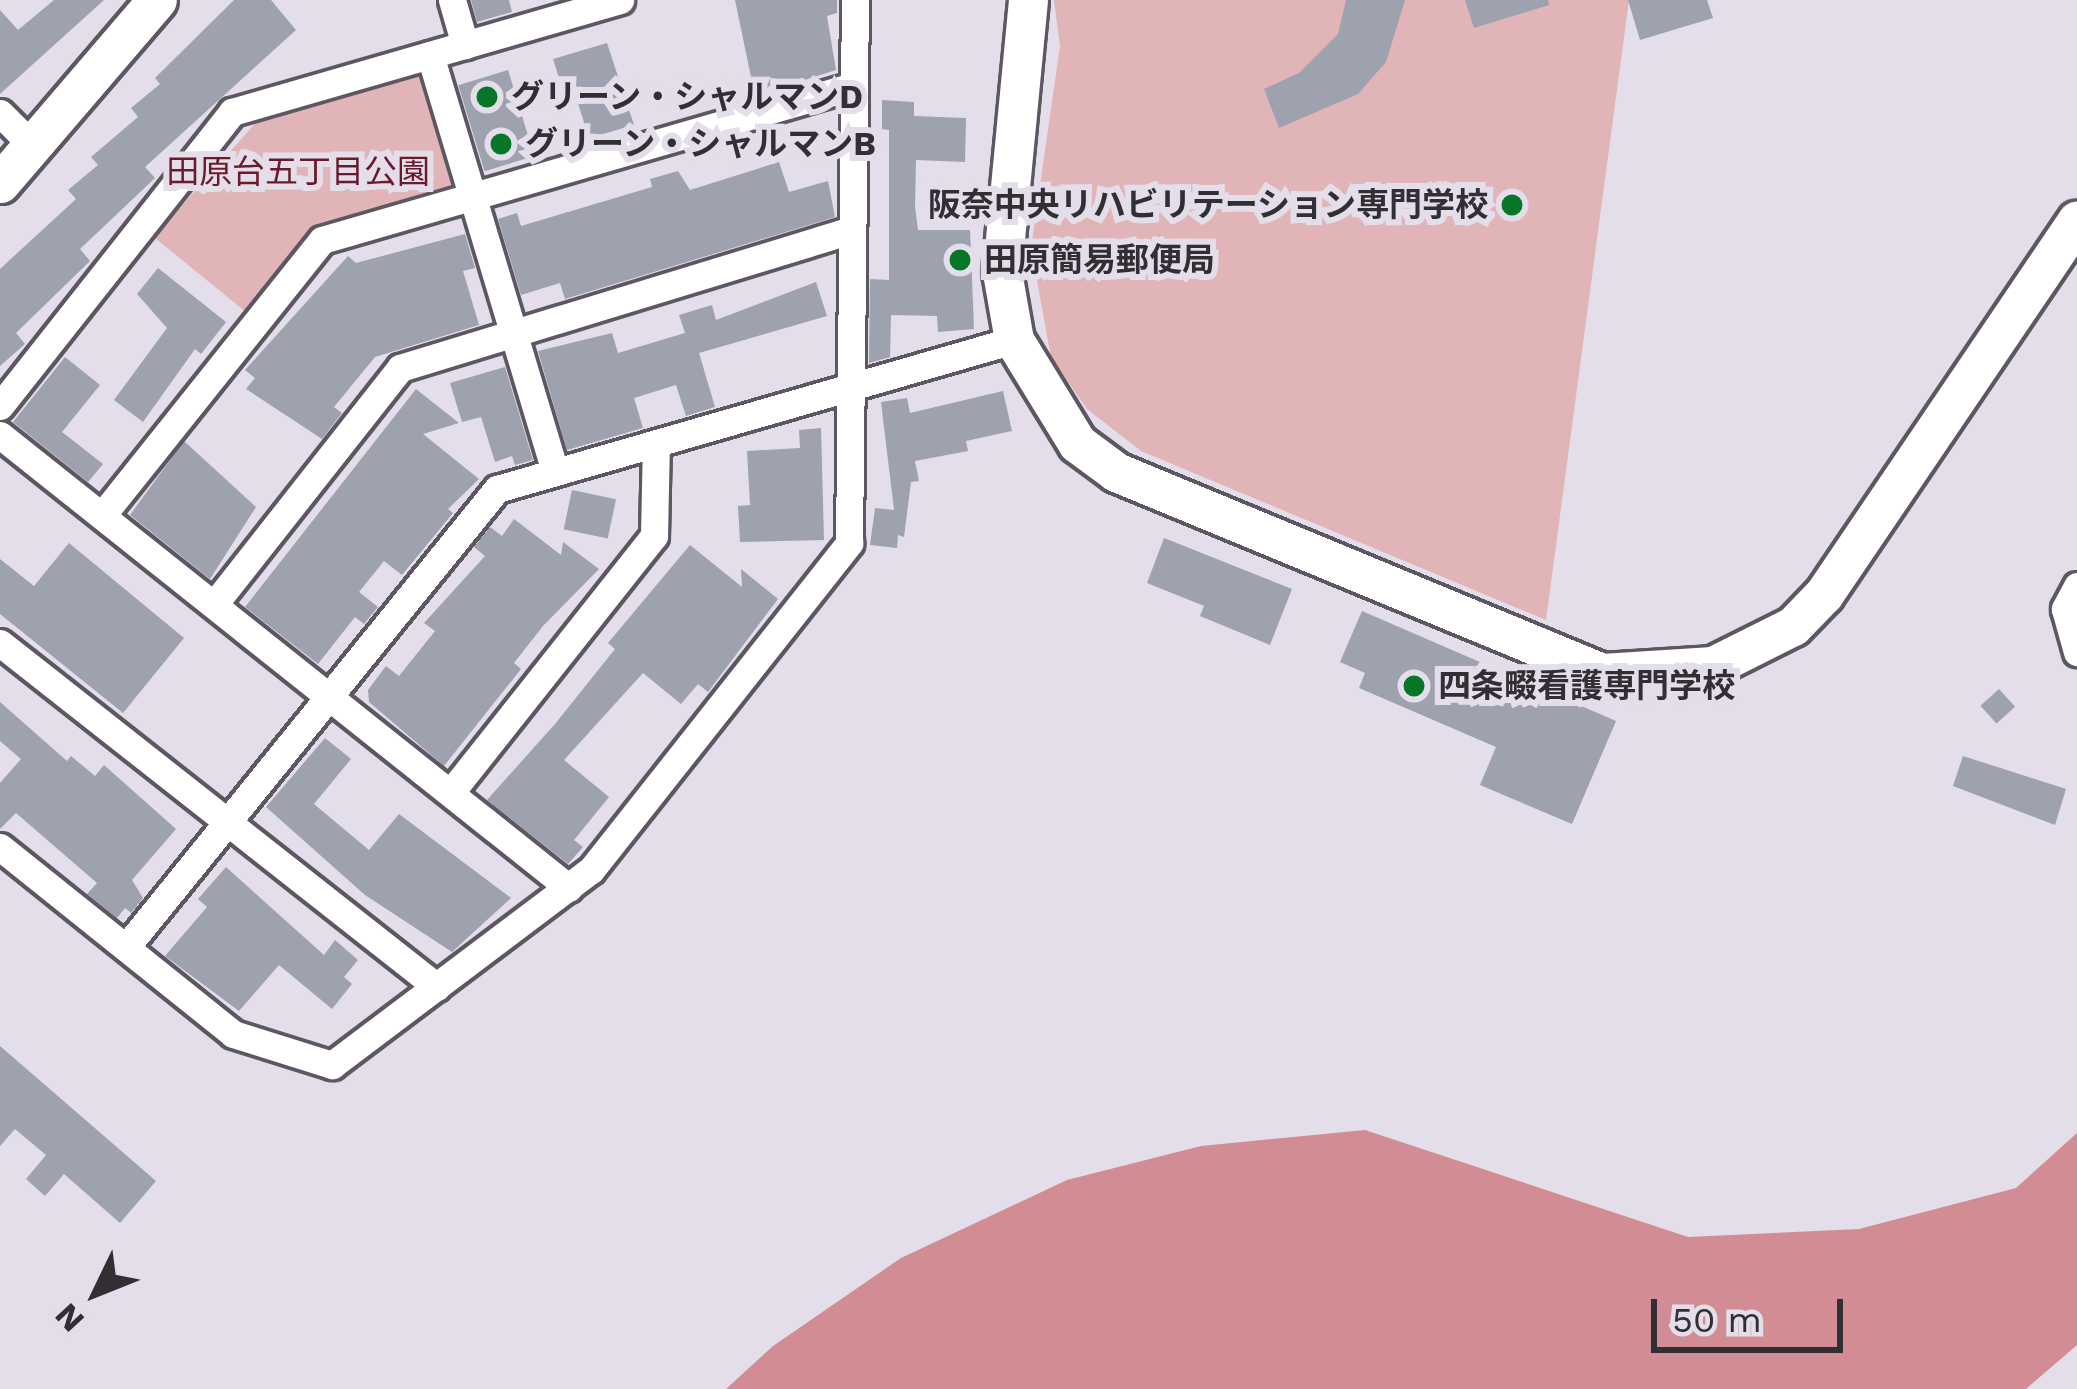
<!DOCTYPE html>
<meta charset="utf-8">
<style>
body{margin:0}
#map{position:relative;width:2077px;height:1389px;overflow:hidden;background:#e4ddea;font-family:"Work Sans","Noto Sans JP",sans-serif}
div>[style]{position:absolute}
.green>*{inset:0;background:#e1b4b7}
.forest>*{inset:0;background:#d18d93}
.building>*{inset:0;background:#9ea1ae;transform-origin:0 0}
.roads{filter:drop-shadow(3px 0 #5d5763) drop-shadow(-3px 0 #5d5763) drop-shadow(0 3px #5d5763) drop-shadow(0 -3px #5d5763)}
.street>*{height:27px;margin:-13.5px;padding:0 13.5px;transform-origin:13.5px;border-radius:13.5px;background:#fff}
.secondary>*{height:39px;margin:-19.5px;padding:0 19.5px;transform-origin:19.5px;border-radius:19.5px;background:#fff}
.dots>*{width:33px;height:33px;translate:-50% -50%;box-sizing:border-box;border:6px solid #e4ddea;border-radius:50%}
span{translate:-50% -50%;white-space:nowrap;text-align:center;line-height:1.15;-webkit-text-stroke:12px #e4ddea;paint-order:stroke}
.poi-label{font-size:33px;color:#322f34;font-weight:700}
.left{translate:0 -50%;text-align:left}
.right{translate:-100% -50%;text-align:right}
.park-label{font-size:33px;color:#6b1a2b}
.north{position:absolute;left:36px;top:1233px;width:120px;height:120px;-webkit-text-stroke:9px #e4ddea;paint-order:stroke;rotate:227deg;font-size:33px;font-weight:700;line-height:48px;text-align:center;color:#322f34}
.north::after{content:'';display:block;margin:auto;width:42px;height:54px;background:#322f34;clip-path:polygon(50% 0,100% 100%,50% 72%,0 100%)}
.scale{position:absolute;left:1651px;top:1299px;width:192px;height:54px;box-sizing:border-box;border:6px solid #322f34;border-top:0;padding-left:15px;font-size:36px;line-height:42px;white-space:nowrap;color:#322f34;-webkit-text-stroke:9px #e4ddea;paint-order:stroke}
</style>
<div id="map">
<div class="green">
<i style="clip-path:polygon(1054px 0,1629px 0,1546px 620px,1141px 451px,1087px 409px,1051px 357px,1031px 248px,1060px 46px)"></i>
<i style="clip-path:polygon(416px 73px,430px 80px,456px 189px,306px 235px,247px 313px,154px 237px,260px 118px)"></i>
</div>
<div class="forest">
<i style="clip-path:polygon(1365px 1130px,1688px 1237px,1859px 1229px,2016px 1188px,2077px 1133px,2077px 1345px,2026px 1389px,726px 1389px,773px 1346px,901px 1258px,1067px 1180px,1201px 1146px)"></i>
</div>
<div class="building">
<i style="clip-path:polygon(54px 0,104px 0,0 94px,0 10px,18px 30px)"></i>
<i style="clip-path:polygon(234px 0,271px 0,296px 30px,145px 167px,155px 178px,80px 249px,90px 261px,16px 333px,25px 344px,0 366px,0 269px,76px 199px,68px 190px,98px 165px,91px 157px,138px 117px,131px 108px,160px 84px,155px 78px)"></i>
<i style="clip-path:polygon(471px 0,509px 0,512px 12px,477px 22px)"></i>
<i style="clip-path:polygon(735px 0,837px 0,837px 13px,827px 16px,836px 70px,755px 96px)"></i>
<i style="clip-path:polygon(1346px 0,1405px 0,1386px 62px,1358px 94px,1279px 128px,1264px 89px,1299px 73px,1338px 34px)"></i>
<i style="clip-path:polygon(1465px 0,1548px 0,1549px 5px,1474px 28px)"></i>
<i style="clip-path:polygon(1628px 0,1707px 0,1713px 18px,1640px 40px)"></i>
<i style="clip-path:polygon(607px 43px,634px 125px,589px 138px,574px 91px,564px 94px,553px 59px)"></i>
<i style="left:508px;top:70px;width:90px;height:52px;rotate:73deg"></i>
<i style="clip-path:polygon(882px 100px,914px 102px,914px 116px,966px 118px,965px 162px,916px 160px,915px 206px,918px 230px,970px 230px,974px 329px,938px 332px,937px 316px,891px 315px,890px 357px,869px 363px,870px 279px,889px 280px,889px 130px,882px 129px)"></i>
<i style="clip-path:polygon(779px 162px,789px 192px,828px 181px,835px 217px,565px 299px,560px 283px,521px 295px,498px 219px,517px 213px,521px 226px,652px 187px,650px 179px,678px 171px,690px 190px)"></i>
<i style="clip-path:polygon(465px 234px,475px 268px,463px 271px,479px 325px,375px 357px,334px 407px,342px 413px,322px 439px,246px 389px,255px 378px,245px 370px,348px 256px,356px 263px)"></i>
<i style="clip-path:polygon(158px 268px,226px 322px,201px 354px,195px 349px,143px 422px,114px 400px,167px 328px,137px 294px)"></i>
<i style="clip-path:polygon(816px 282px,827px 316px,699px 353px,715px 407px,686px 416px,676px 385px,634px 398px,643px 428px,567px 450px,538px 351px,612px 333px,618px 353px,685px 333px,679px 315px,712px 305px,716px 320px)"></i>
<i style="clip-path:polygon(65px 357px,100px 385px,62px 432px,103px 464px,88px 482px,13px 422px)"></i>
<i style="clip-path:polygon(505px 367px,533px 460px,515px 465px,512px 456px,495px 462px,481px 417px,462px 422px,450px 383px)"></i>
<i style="clip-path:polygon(416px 389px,459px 423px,423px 434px,479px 479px,448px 509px,453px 513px,402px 575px,384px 561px,359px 592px,378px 607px,364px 624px,355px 617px,318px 664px,245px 607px)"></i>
<i style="clip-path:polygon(1003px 391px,1012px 431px,966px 441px,968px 451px,915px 461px,919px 481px,911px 482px,904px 537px,898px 535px,897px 548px,870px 545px,875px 508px,894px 510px,881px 402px,907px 398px,910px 413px)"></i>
<i style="clip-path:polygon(821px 428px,824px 540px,740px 542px,738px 506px,750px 505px,747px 451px,800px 448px,799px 430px)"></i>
<i style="clip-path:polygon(184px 441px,256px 507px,210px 579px,130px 515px)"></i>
<i style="left:572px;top:490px;width:45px;height:40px;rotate:12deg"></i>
<i style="clip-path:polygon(514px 519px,561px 555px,563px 542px,599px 569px,543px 626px,514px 663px,521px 669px,444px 766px,369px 702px,368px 690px,386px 666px,399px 676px,435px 631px,424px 623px,485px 556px,474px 547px,490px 527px,502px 536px)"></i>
<i style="clip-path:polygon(1164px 538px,1292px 589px,1270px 645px,1200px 616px,1204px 606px,1147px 583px)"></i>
<i style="clip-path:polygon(69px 543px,184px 638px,123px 713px,0 614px,0 559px,34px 586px)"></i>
<i style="clip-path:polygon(690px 545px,742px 587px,741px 569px,778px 599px,708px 692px,698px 684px,681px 704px,643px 673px,564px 760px,609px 797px,574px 840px,583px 847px,568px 864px,487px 800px,555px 724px,615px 649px,608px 643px)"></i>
<i style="clip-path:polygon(1362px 611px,1616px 721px,1572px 824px,1480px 785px,1496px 747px,1359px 688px,1365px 673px,1340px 662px)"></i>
<i style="left:1999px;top:689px;width:24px;height:25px;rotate:48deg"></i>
<i style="clip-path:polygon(0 702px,67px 761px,71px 756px,95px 776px,104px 765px,176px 829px,132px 880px,143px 898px,131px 913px,125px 908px,117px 918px,87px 894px,97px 883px,16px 813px,0 829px,0 783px,21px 759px,0 741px)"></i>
<i style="clip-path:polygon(325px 738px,351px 759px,314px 804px,369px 850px,399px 814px,511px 898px,452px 952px,365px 895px,266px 807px)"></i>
<i style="clip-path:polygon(1963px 756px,2066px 789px,2055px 825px,1953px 786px)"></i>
<i style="clip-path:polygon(226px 867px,324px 955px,335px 940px,358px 960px,344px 977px,352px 984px,332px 1009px,279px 965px,239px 1011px,165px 956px,207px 907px,198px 899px)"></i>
<i style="clip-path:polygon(0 1046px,156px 1181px,120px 1223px,64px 1174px,45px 1196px,26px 1179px,46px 1155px,15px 1129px,0 1146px)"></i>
</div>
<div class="roads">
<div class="street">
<i style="left:452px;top:0;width:47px;rotate:73.9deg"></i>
<i style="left:430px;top:55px;width:435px;rotate:73.3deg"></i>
<i style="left:0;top:113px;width:44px;rotate:45deg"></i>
<i style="left:0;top:406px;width:375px;rotate:-51.7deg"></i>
<i style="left:232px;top:112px;width:404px;rotate:-16.1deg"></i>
<i style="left:0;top:435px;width:727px;rotate:38.52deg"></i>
<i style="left:104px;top:513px;width:349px;rotate:-51.4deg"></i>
<i style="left:322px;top:240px;width:553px;rotate:-16.17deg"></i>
<i style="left:2077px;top:586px;width:26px;rotate:118deg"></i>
<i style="left:2065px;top:609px;width:45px;rotate:74.4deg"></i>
<i style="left:216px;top:602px;width:298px;rotate:-51.8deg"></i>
<i style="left:400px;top:368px;width:469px;rotate:-17deg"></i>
<i style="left:0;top:643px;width:556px;rotate:38.21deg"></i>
<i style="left:451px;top:792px;width:327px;rotate:-51.6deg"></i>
<i style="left:654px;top:536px;width:92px;rotate:-88.8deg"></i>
<i style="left:0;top:847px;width:299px;rotate:38.7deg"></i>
<i style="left:233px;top:1034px;width:104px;rotate:17.4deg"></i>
<i style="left:332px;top:1065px;width:324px;rotate:-37deg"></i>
<i style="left:591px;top:870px;width:417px;rotate:-51.7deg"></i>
<i style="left:849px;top:543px;width:543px;rotate:-89.37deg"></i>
<i style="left:127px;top:946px;width:588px;rotate:-51.01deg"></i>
<i style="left:497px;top:489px;width:538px;rotate:-16.08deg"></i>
</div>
<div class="secondary">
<i style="left:1028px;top:0;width:273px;rotate:95.5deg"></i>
<i style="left:1002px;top:272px;width:69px;rotate:80deg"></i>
<i style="left:1014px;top:340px;width:121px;rotate:58.5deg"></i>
<i style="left:1077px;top:443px;width:49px;rotate:36.6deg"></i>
<i style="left:1116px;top:472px;width:526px;rotate:22.47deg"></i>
<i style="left:1602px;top:673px;width:111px;rotate:-3.6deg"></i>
<i style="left:1713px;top:666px;width:89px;rotate:-26.6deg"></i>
<i style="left:1793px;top:626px;width:45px;rotate:-45.9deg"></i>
<i style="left:1824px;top:594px;width:451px;rotate:-55.9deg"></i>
<i style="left:0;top:183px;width:241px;rotate:-49.4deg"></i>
</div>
</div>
<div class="dots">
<i style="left:487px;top:97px;background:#087629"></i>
<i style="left:501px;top:144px;background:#087629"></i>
<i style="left:1512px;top:205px;background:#087629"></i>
<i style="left:960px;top:260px;background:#087629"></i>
<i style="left:1414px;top:686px;background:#087629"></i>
</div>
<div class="poi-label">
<span class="left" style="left:511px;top:97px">グリーン・シャルマンD</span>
<span class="left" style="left:525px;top:144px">グリーン・シャルマンB</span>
<span class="right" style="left:1488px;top:205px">阪奈中央リハビリテーション専門学校</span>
<span class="left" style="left:984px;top:260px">田原簡易郵便局</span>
<span class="left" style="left:1438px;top:686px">四条畷看護専門学校</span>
</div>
<div class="park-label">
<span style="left:298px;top:172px">田原台五丁目公園</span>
</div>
<div class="north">N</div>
<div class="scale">50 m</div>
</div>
